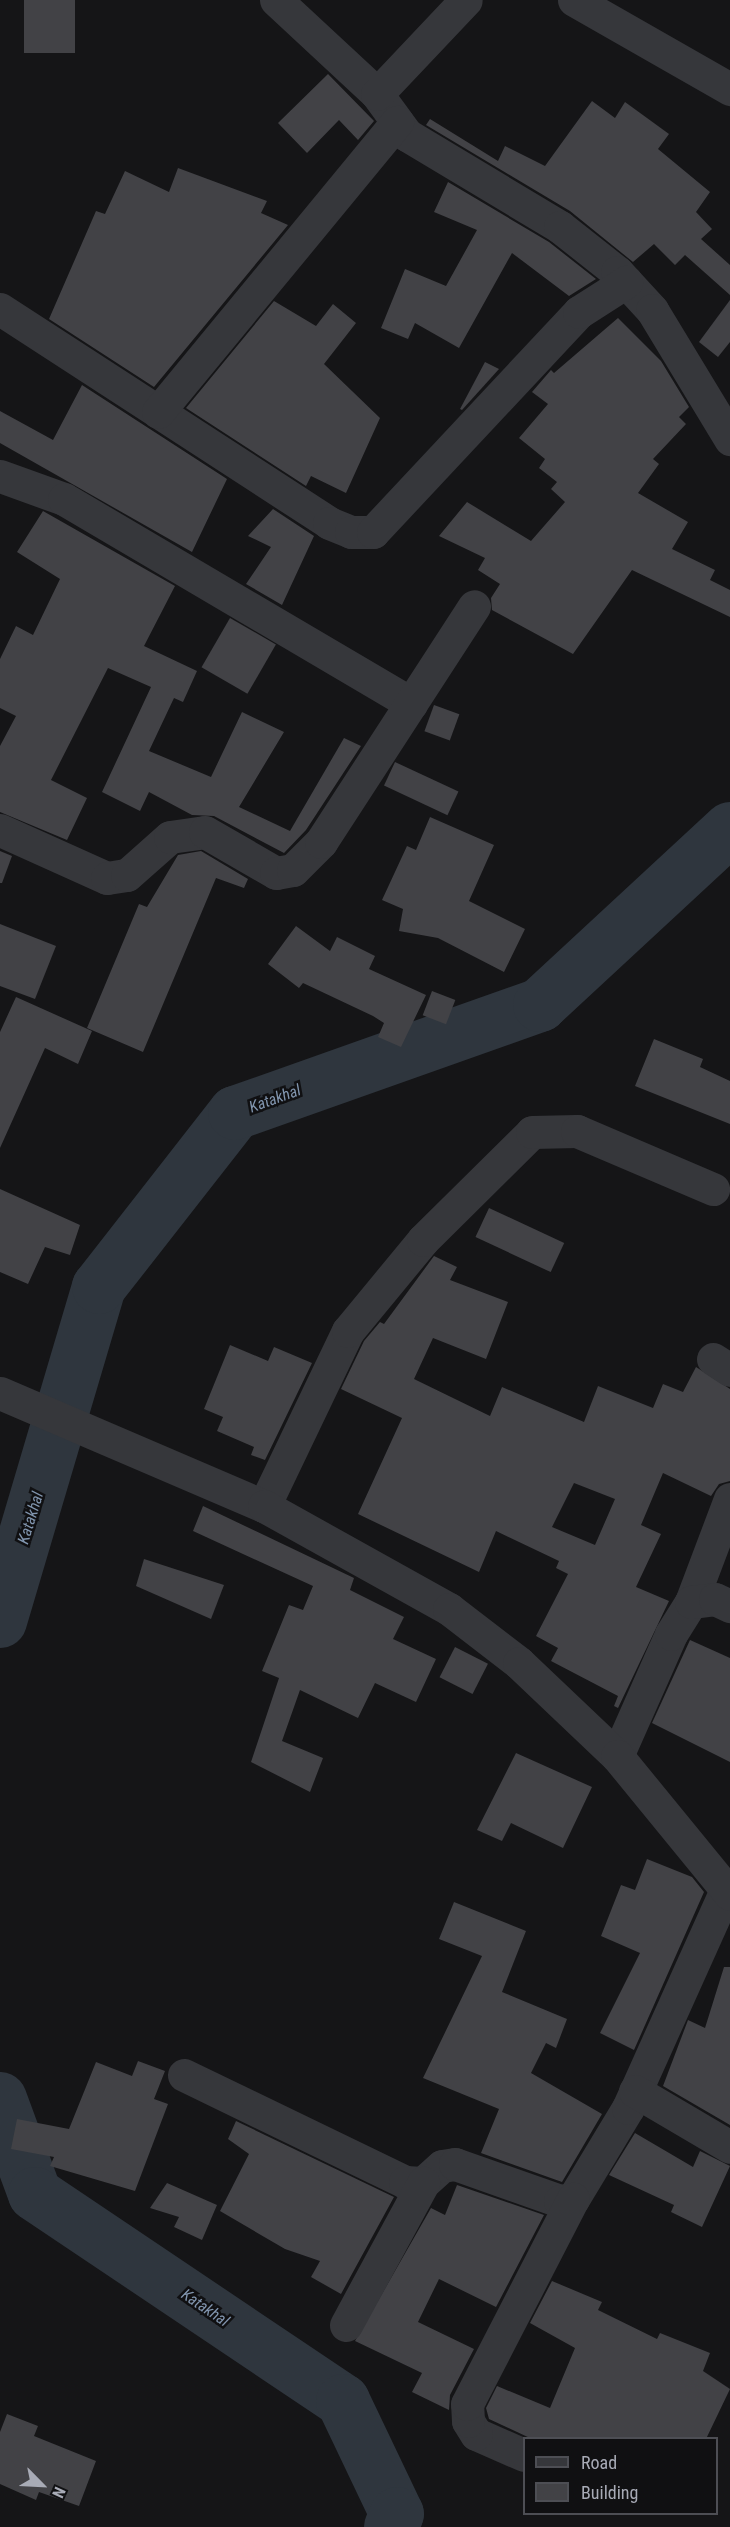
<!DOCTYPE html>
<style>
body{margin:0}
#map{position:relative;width:730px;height:2527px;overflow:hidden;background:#151517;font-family:"Roboto Condensed",sans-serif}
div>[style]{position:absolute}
.river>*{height:54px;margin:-27px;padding:0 27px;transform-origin:27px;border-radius:27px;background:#2f363e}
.building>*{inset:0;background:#424246;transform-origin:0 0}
.minor>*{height:33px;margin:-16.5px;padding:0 16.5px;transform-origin:16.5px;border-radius:16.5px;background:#36373b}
.tertiary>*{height:33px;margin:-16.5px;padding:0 16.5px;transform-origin:16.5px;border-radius:16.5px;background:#36373b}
span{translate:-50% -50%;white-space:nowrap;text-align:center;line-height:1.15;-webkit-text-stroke:5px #101012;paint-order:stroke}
.water-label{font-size:16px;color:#8195ae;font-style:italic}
.legend{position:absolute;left:523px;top:2437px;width:195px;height:78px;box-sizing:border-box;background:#101012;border:2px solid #4d4e54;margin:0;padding:8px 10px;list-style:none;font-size:18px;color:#a8abb6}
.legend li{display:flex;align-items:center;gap:12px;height:30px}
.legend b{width:30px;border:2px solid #4d4e54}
.north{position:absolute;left:12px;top:2455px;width:60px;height:60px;-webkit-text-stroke:4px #101012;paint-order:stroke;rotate:114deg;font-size:16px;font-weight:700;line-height:24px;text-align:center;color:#a8abb6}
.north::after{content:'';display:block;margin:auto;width:21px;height:27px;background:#a8abb6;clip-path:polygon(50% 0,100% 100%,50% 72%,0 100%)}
</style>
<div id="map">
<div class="river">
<i style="left:0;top:1621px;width:348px;rotate:-73.5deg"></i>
<i style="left:99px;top:1287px;width:221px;rotate:-52deg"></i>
<i style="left:235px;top:1113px;width:324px;rotate:-19.5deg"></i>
<i style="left:540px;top:1005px;width:259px;rotate:-42.8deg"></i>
<i style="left:0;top:2099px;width:101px;rotate:69.8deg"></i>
<i style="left:35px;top:2194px;width:371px;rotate:33.9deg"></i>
<i style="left:343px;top:2401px;width:125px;rotate:64.5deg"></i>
<i style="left:397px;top:2514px;width:14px;rotate:115deg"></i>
</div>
<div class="building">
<i style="left:24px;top:0;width:51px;height:53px"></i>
<i style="clip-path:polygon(328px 74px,374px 121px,358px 140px,339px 120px,307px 153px,278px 123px)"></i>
<i style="clip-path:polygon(592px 101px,615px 118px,625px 102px,669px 134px,658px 149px,710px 192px,696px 212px,712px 229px,701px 239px,730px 265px,730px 295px,685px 255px,675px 265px,654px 244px,633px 262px,570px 211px,426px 125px,430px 119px,498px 161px,505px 146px,545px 166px)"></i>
<i style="clip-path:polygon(178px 168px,267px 201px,261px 213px,288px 225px,154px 387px,49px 319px,96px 211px,105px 214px,125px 171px,169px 192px)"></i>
<i style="clip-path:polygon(448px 182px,549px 242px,596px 279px,569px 296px,512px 253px,459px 348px,415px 323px,408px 339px,381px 328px,405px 269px,446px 286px,477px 230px,434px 212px)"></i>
<i style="clip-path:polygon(730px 300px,730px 342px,718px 357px,699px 342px)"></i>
<i style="clip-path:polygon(274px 301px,316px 326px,333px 304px,356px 323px,324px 364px,380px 418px,346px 493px,311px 476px,306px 486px,186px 408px)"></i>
<i style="clip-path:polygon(618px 318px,661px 361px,689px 407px,679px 417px,686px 424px,653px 459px,659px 464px,638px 493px,688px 522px,672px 549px,715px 570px,710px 580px,730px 590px,730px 617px,632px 570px,573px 654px,492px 610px,491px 598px,500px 584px,478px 570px,485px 558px,439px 536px,467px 502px,531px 541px,565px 502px,551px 489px,557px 482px,539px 468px,545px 459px,519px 438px,548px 404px,532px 392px,551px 370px,554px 373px)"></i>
<i style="clip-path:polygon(485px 362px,499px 369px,462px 410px,460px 409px)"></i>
<i style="clip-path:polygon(82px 385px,227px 479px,192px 552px,0 443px,0 411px,53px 440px)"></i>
<i style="clip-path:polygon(273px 509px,314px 536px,282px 605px,246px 584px,271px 547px,248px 536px)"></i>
<i style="clip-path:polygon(43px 511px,175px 586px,144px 646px,197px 671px,183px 702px,174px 698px,149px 751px,211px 777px,242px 712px,284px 732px,239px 807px,290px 831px,344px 738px,361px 746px,306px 830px,284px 853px,214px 816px,192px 815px,149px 792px,140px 811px,102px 792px,151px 687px,108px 668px,51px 780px,87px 798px,67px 840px,0 812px,0 746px,16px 716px,0 708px,0 659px,16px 626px,33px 635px,60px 579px,17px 552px)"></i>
<i style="left:230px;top:618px;width:53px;height:57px;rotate:30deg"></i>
<i style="left:434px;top:705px;width:27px;height:28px;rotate:20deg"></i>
<i style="left:395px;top:762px;width:70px;height:26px;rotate:25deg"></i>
<i style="clip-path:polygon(430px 817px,494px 845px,469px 901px,525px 929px,504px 972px,438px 938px,399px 931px,403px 909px,382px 900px,407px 846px,416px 850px)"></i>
<i style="clip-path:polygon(0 851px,12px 856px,2px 883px,0 883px)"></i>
<i style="clip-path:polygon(201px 851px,248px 879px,244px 888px,216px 878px,143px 1052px,87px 1028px,139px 904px,147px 907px,178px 855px)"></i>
<i style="clip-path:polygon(0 924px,56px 946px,35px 999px,0 986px)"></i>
<i style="clip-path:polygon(296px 926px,330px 951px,337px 937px,375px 956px,369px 969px,426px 995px,401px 1047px,378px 1037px,384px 1023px,373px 1016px,303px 983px,299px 988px,268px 964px)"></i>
<i style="left:432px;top:991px;width:25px;height:26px;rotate:21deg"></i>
<i style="clip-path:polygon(16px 997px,92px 1031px,78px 1064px,45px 1048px,0 1148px,0 1032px)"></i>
<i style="clip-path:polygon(654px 1039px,703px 1059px,700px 1067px,730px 1081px,730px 1124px,635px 1086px)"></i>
<i style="clip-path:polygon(0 1189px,80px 1225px,70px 1255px,45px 1247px,28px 1284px,0 1272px)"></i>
<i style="left:489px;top:1208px;width:83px;height:32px;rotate:25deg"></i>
<i style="clip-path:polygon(evenodd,434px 1256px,457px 1267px,450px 1280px,508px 1302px,486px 1359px,433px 1338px,414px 1379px,490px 1416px,502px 1387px,584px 1422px,598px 1386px,653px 1408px,663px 1384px,683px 1392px,696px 1367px,730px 1389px,730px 1481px,719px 1484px,711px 1496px,663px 1473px,641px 1525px,661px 1534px,636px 1587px,669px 1601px,618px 1708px,614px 1706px,618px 1696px,551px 1661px,558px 1648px,536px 1636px,568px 1574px,556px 1568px,559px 1561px,496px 1531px,479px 1572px,358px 1514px,402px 1418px,341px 1389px,364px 1341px,380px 1322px,384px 1324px,434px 1256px,574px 1483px,615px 1499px,595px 1545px,552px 1527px,574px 1483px)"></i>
<i style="clip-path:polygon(230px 1345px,268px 1361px,274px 1347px,312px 1363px,265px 1460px,251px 1455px,254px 1447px,217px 1431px,223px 1417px,204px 1409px)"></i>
<i style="clip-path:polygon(203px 1506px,354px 1578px,350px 1590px,404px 1617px,393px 1639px,436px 1659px,416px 1702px,375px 1683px,358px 1718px,300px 1690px,282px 1741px,323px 1758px,310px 1792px,251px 1762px,279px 1678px,262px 1671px,289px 1605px,303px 1610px,313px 1586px,193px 1531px)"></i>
<i style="clip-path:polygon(144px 1559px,224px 1585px,211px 1619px,136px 1586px)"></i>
<i style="clip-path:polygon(690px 1640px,730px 1658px,730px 1762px,652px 1723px)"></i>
<i style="left:455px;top:1647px;width:37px;height:34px;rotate:27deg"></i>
<i style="clip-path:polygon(516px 1753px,592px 1787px,563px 1848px,511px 1823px,502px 1841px,477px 1830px)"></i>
<i style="clip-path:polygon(647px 1859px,692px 1877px,704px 1892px,634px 2050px,600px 2033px,640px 1953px,601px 1936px,621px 1885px,635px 1890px)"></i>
<i style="clip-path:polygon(454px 1902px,526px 1931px,502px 1992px,567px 2019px,556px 2048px,546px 2043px,531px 2073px,602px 2114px,562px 2182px,481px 2153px,499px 2109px,423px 2078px,482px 1956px,439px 1939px)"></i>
<i style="clip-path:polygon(724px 1967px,730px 1967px,730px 2125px,663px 2086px,688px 2020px,705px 2028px)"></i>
<i style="clip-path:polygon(138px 2061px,165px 2071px,154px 2099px,168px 2104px,135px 2191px,50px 2166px,54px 2157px,11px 2149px,17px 2119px,69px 2129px,96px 2062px,132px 2076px)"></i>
<i style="clip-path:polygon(236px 2121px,394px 2197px,341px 2294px,311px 2277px,320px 2261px,285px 2249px,220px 2211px,249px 2154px,228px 2139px)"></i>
<i style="clip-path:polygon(635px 2133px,693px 2167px,700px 2151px,730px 2166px,702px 2227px,671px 2212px,674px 2205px,609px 2175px)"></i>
<i style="clip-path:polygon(167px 2183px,217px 2205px,202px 2240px,174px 2227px,179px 2217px,150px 2208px)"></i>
<i style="clip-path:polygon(457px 2185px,544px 2215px,496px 2307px,439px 2279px,418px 2322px,474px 2349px,450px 2395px,449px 2410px,412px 2392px,422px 2373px,355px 2341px,431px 2208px,445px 2215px)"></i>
<i style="clip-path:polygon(552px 2281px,602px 2302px,598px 2310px,657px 2339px,660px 2333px,710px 2353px,703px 2371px,730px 2389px,706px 2439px,532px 2439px,489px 2419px,486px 2408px,497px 2386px,550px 2408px,575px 2348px,530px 2323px)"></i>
<i style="clip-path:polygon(7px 2414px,38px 2426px,34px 2436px,96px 2461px,79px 2506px,39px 2492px,36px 2500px,0 2484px,0 2432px)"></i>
</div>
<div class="minor">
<i style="left:276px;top:0;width:138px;rotate:42.9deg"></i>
<i style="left:377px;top:94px;width:51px;rotate:53.8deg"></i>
<i style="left:407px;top:135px;width:179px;rotate:31deg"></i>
<i style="left:560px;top:227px;width:73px;rotate:38.3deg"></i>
<i style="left:617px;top:272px;width:52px;rotate:47.4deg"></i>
<i style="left:652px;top:310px;width:151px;rotate:58.8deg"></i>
<i style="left:574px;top:0;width:180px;rotate:29.7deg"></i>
<i style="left:377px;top:94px;width:129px;rotate:-46.6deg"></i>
<i style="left:0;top:309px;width:392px;rotate:33deg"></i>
<i style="left:329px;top:523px;width:24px;rotate:22deg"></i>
<i style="left:351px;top:532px;width:22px"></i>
<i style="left:373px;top:532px;width:301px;rotate:-46.9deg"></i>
<i style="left:579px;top:312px;width:56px;rotate:-32.6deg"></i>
<i style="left:158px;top:412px;width:376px;rotate:-50.5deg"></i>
<i style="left:0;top:476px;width:68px;rotate:19.8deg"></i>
<i style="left:64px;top:499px;width:403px;rotate:30.5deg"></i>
<i style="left:0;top:830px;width:117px;rotate:24.2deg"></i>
<i style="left:107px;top:878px;width:20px;rotate:-9deg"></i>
<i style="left:127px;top:875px;width:57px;rotate:-41.5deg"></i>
<i style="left:170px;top:837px;width:35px;rotate:-8deg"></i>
<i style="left:205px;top:832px;width:82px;rotate:30deg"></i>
<i style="left:276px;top:873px;width:17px;rotate:-10deg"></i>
<i style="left:293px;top:870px;width:40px;rotate:-45deg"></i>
<i style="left:321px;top:842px;width:281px;rotate:-57deg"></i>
<i style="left:713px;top:1359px;width:20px;rotate:33deg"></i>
<i style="left:264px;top:1506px;width:194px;rotate:-64.4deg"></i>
<i style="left:348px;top:1331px;width:118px;rotate:-50.5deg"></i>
<i style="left:423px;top:1240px;width:153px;rotate:-44.7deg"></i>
<i style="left:532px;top:1132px;width:45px;rotate:-1.3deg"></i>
<i style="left:577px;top:1131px;width:148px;rotate:23.1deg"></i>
<i style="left:691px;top:1602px;width:110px;rotate:-69.3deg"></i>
<i style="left:617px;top:1756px;width:133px;rotate:-66.1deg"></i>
<i style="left:671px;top:1634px;width:38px;rotate:-58deg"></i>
<i style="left:691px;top:1602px;width:24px;rotate:-7deg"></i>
<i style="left:715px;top:1599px;width:17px;rotate:25deg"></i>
<i style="left:184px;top:2075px;width:246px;rotate:25.8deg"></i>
<i style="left:405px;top:2182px;width:18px;rotate:3deg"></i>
<i style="left:423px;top:2183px;width:25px;rotate:-42deg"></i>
<i style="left:442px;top:2166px;width:13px;rotate:-9deg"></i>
<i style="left:455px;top:2164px;width:111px;rotate:19.4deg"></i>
<i style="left:560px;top:2201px;width:13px;rotate:-9deg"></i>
<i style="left:573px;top:2199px;width:106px;rotate:-58.9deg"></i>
<i style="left:628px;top:2108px;width:239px;rotate:-65.8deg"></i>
<i style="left:635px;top:2091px;width:110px;rotate:30.5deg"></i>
<i style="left:346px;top:2325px;width:162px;rotate:-61.5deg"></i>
<i style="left:524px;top:2455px;width:52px;rotate:-156.4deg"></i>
<i style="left:476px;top:2434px;width:15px;rotate:-122deg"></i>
<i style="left:468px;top:2421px;width:17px;rotate:-93deg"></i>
<i style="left:467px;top:2404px;width:231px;rotate:-62.7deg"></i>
</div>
<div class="tertiary">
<i style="left:0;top:1393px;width:287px;rotate:23.2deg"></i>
<i style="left:264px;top:1506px;width:212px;rotate:29.1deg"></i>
<i style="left:449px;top:1609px;width:88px;rotate:37.6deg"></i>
<i style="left:519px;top:1663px;width:135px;rotate:43.5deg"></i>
<i style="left:617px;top:1756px;width:178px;rotate:50.7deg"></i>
</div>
<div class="water-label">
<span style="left:275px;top:1099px;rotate:-20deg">Katakhal</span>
<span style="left:31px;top:1518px;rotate:-73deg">Katakhal</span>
<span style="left:205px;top:2308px;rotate:34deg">Katakhal</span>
</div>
<ul class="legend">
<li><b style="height:8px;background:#36373b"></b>Road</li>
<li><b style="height:16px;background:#424246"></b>Building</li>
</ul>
<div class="north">N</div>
</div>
